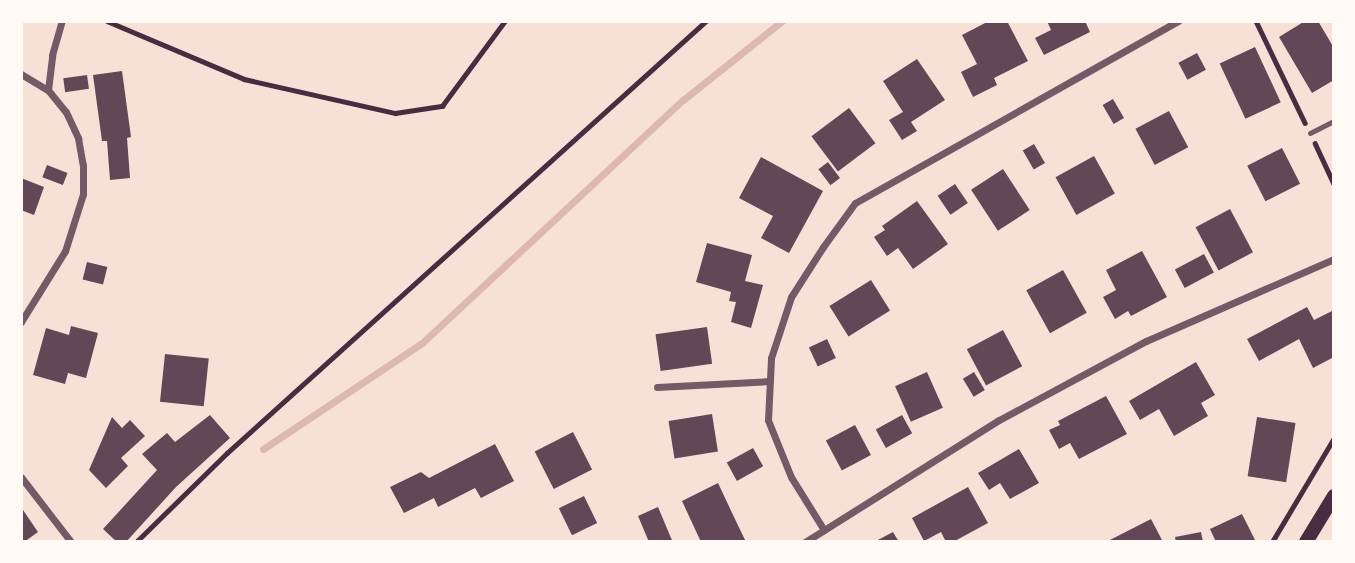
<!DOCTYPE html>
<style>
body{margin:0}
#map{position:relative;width:1355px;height:563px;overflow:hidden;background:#f7e1d7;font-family:Signika,sans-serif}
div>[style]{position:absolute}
.stream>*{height:7px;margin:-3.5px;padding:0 3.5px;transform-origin:3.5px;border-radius:3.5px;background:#dcb8b0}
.building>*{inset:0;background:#644757;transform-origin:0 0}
.path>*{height:4.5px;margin:-2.25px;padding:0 2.25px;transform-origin:2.25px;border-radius:2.25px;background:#4a2c40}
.service>*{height:5px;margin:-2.5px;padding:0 2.5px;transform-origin:2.5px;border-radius:2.5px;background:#755966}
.minor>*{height:7px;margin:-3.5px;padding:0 3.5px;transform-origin:3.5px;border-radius:3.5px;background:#755966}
.secondary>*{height:14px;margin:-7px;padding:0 7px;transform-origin:7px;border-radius:7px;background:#4a2c40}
span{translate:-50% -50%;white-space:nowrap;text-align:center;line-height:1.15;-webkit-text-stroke:6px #fffaf5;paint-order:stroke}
.frame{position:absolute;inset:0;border:23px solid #fffaf5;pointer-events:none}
</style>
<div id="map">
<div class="stream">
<i style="left:263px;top:449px;width:191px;rotate:-33.7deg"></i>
<i style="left:422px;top:343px;width:357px;rotate:-43deg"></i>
<i style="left:683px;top:100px;width:127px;rotate:-38.6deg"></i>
</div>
<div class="building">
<i style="clip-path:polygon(989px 21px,1007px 21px,1028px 61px,994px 78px,997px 85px,973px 97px,961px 72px,977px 64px,962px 35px)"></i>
<i style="clip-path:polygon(1047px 21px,1085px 21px,1090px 32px,1044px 55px,1035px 38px,1051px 30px)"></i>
<i style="clip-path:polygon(1305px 21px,1318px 21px,1334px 48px,1334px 80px,1312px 93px,1279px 37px)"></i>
<i style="left:1255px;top:47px;width:61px;height:39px;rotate:65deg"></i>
<i style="left:1197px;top:53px;width:19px;height:21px;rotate:62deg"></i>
<i style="clip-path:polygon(917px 59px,945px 100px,911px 122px,917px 131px,902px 140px,889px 120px,903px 112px,883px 81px)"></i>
<i style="clip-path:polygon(122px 71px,131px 137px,127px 138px,130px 178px,110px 180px,107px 141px,102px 141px,93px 75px)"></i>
<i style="left:87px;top:75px;width:14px;height:24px;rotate:82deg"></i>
<i style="left:1113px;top:99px;width:22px;height:12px;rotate:60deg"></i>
<i style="left:849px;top:108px;width:44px;height:47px;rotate:53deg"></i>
<i style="left:1169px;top:111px;width:41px;height:38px;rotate:62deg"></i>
<i style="left:1034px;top:144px;width:22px;height:13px;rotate:60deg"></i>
<i style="left:1282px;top:148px;width:40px;height:39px;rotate:63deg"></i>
<i style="left:1094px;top:156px;width:43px;height:44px;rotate:61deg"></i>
<i style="clip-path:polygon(761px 157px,823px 191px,789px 253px,761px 238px,773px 216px,739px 198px)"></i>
<i style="left:828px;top:162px;width:20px;height:12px;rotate:53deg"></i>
<i style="left:47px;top:165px;width:22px;height:13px;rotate:21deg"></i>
<i style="left:1003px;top:169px;width:49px;height:38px;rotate:57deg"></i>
<i style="clip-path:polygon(21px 178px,44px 187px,34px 215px,21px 210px)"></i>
<i style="left:955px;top:184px;width:23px;height:21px;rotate:56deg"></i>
<i style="clip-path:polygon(917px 201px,948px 244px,913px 269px,898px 248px,887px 256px,874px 237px,885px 230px,882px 226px)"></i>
<i style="left:1230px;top:209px;width:49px;height:39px;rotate:62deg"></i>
<i style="clip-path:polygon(707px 243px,752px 255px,745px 281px,763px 285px,751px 328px,731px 322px,736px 302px,729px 301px,731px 292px,696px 282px)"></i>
<i style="clip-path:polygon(1142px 251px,1167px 297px,1131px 316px,1128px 311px,1115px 319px,1103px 297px,1116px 290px,1106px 270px)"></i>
<i style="left:1204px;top:254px;width:21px;height:33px;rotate:62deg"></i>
<i style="left:87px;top:262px;width:21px;height:18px;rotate:14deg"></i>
<i style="left:1063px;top:270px;width:49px;height:42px;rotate:61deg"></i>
<i style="left:871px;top:280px;width:36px;height:49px;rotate:58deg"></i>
<i style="clip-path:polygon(1307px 307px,1314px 320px,1334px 310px,1334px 357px,1313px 368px,1299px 339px,1259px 361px,1247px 339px)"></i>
<i style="clip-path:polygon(71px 326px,98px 333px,86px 378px,68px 373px,65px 384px,33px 375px,46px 328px,69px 335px)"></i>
<i style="left:707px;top:327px;width:37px;height:52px;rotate:82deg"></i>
<i style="left:1003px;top:330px;width:41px;height:41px;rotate:62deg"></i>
<i style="left:827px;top:339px;width:21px;height:20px;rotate:65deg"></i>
<i style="left:165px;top:354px;width:44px;height:48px;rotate:6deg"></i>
<i style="clip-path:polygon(1196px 362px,1215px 395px,1201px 403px,1208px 416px,1174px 436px,1159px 409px,1140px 420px,1129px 401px)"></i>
<i style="left:927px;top:372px;width:39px;height:35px;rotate:66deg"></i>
<i style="left:974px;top:372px;width:21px;height:13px;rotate:59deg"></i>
<i style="clip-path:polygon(1106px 396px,1127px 434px,1079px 459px,1070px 443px,1059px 449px,1049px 430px,1060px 425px,1058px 421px)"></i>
<i style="left:712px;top:414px;width:38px;height:44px;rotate:81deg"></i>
<i style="clip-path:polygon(210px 415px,230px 438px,176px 487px,126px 542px,117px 542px,103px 529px,157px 470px,142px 454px,167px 433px,175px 442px)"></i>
<i style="left:902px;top:415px;width:21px;height:30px;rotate:61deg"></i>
<i style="clip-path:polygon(112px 417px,122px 428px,130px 420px,145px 436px,121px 458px,128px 466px,106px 488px,89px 470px)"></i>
<i style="left:1257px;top:417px;width:39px;height:60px;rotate:9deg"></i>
<i style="left:855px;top:425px;width:34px;height:33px;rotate:62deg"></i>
<i style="left:573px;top:432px;width:42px;height:43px;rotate:63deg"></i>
<i style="clip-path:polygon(495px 444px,514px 481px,481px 498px,475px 488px,438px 507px,434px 498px,404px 513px,390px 487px,421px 472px,429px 478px)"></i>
<i style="left:753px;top:448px;width:21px;height:30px;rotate:61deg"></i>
<i style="clip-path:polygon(1019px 449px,1039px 483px,1010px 499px,1000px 483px,989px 490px,978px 473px)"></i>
<i style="clip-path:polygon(718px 483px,734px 517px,746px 542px,701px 542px,682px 501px)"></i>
<i style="clip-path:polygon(968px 487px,988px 523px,953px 542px,946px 542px,941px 532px,924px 541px,912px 518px)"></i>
<i style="left:584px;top:496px;width:30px;height:28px;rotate:64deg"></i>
<i style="clip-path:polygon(658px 507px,671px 538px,673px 542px,649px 542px,638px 516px)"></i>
<i style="clip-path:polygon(23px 510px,38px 532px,24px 542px,21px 542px)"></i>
<i style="clip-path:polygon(1242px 514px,1256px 542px,1216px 542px,1210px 529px)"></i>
<i style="clip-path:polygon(1151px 519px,1163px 542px,1106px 542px)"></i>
<i style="clip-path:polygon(893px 532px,899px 542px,874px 542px)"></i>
<i style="clip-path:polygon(1201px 532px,1203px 542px,1176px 542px,1175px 537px)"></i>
</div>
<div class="path">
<i style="left:107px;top:21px;width:149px;rotate:22.9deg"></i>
<i style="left:244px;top:79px;width:155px;rotate:12.7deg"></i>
<i style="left:395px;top:113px;width:48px;rotate:-8.5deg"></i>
<i style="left:442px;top:106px;width:106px;rotate:-53.5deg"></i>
<i style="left:1256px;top:21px;width:113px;rotate:64.3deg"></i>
<i style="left:1315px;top:143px;width:45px;rotate:65.1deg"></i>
<i style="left:136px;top:542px;width:127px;rotate:-44.4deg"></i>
<i style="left:227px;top:453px;width:645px;rotate:-42.05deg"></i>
<i style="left:1272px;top:542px;width:121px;rotate:-59.2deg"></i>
</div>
<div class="service">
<i style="left:1310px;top:133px;width:27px;rotate:-27deg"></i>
</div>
<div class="minor">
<i style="left:21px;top:74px;width:31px;rotate:31deg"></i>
<i style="left:48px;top:90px;width:28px;rotate:51deg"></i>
<i style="left:66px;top:112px;width:29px;rotate:65deg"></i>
<i style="left:78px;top:138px;width:27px;rotate:80deg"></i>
<i style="left:83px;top:165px;width:29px;rotate:90deg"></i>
<i style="left:83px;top:194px;width:60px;rotate:107.5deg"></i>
<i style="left:65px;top:251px;width:84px;rotate:121.8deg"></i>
<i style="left:48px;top:90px;width:35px;rotate:-83deg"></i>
<i style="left:52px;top:55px;width:35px;rotate:-74deg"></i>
<i style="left:657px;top:387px;width:113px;rotate:-3deg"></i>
<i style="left:21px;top:477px;width:82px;rotate:52.4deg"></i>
<i style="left:824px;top:530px;width:62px;rotate:-121.9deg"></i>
<i style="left:791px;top:477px;width:61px;rotate:-112deg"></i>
<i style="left:768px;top:420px;width:62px;rotate:-87.2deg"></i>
<i style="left:771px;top:358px;width:64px;rotate:-71.8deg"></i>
<i style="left:791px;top:297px;width:59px;rotate:-57.4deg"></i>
<i style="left:823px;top:247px;width:54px;rotate:-54deg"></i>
<i style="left:855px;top:203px;width:371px;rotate:-29.4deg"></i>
<i style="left:805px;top:542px;width:229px;rotate:-32.2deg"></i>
<i style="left:999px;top:420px;width:167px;rotate:-28.3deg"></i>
<i style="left:1146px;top:341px;width:205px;rotate:-23.6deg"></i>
</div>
<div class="secondary">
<i style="left:1306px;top:542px;width:54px;rotate:-58.7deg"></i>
</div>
<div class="frame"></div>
</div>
